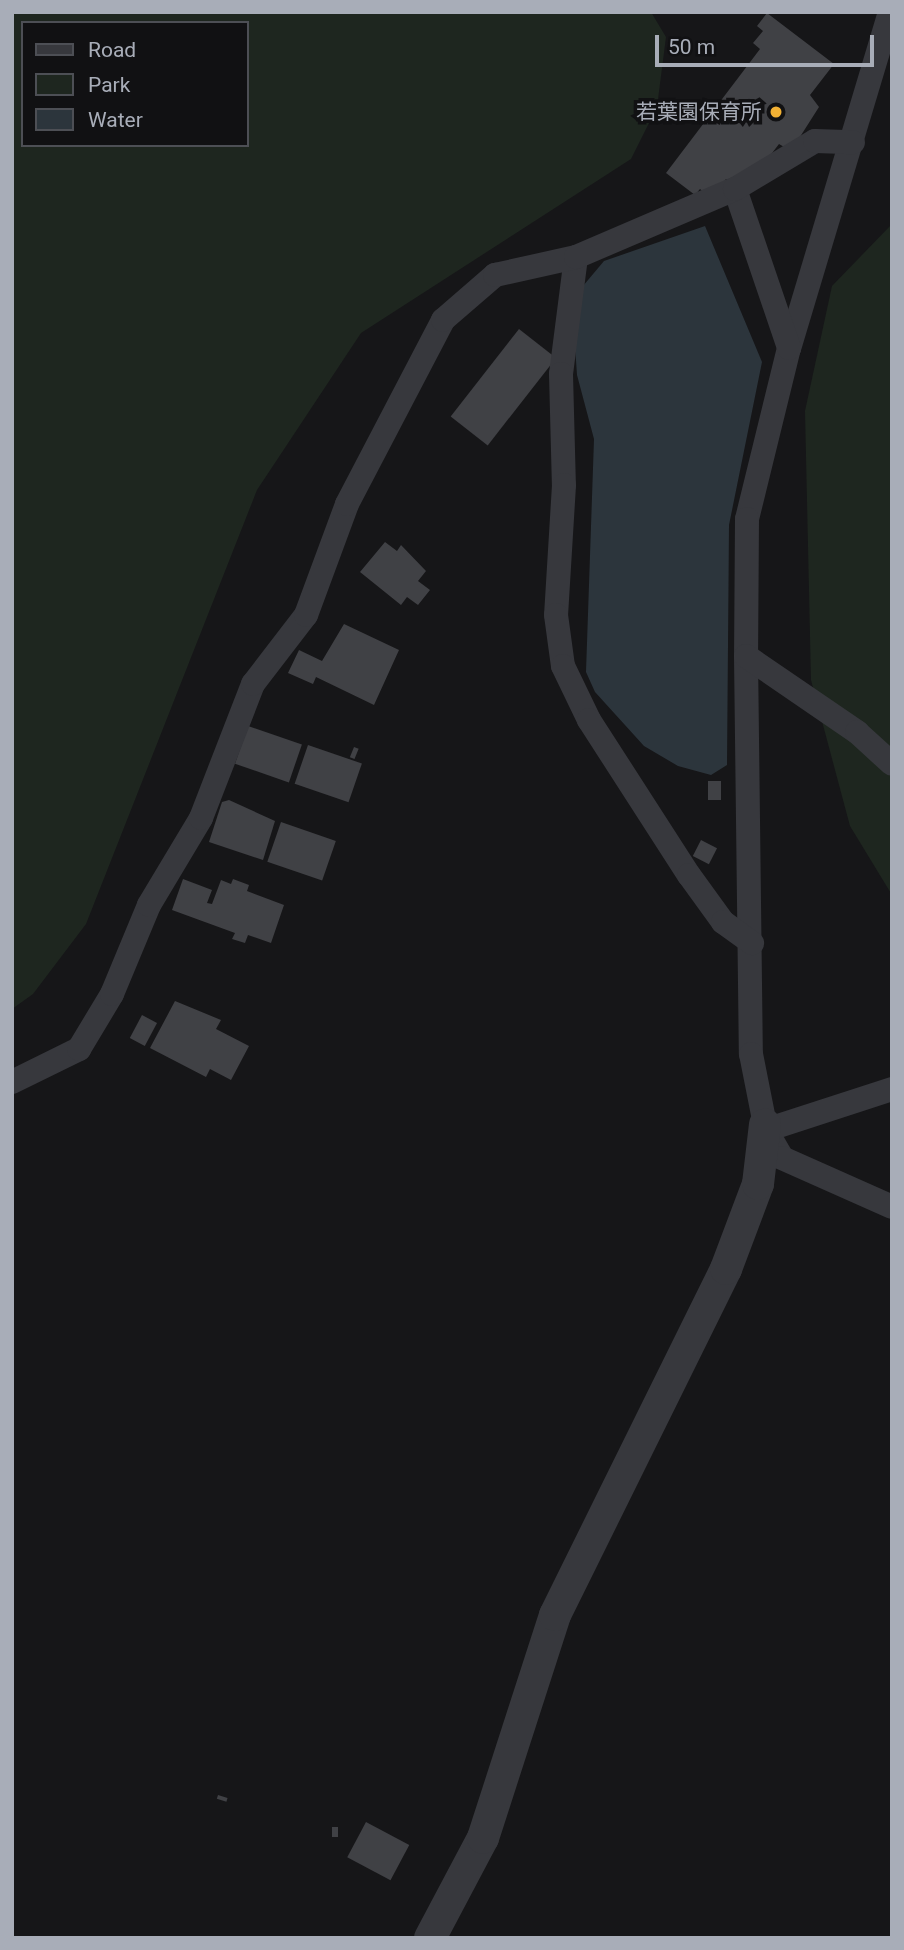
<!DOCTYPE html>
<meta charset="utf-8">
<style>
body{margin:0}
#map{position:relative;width:904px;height:1950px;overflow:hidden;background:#161618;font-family:Roboto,"Noto Sans JP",sans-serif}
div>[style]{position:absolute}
.green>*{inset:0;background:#1e261f}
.water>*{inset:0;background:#2c353c}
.building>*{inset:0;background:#404145;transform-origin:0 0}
.minor>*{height:24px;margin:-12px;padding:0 12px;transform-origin:12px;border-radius:12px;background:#37383d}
.tertiary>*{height:32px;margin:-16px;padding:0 16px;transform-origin:16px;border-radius:16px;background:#37383d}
.dots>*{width:19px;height:19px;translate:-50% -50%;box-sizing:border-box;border:4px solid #111113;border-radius:50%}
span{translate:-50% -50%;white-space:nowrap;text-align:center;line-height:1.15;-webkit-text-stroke:7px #111113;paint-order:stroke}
.poi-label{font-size:21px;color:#a8adb8}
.right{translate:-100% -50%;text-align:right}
.frame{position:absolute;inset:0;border:14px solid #a8adb8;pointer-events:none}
.legend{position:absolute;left:21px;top:21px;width:228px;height:126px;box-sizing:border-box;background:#111113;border:2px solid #4d4f55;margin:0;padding:9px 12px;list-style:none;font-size:21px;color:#a8adb8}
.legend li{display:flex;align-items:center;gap:14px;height:35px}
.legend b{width:35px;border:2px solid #4d4f55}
.scale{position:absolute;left:655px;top:35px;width:219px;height:32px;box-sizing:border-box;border:4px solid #a8adb8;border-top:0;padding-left:9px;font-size:21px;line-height:24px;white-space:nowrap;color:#a8adb8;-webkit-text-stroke:5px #111113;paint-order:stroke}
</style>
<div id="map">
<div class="green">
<i style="clip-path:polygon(evenodd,12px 12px,651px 12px,666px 37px,657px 107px,631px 159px,361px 333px,257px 490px,86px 924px,33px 994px,12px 1009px,12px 12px,23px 23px,247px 23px,247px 145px,23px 145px,23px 23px)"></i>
<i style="clip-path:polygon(892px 224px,892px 895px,850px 826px,811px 680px,805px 411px,832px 286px)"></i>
</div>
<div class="water">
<i style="clip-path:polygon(705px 226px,762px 362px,729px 525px,727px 765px,711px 775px,678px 766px,644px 746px,595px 692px,586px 672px,594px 439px,577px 375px,573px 317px,583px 286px,604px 261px)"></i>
</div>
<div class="building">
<i style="clip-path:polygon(767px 13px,834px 64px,810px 95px,819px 107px,791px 151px,779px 144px,747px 186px,736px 187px,726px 179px,717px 191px,707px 195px,700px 189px,695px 195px,666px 173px,760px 49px,753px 43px,763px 31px,757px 26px)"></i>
<i style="left:519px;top:329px;width:47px;height:111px;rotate:38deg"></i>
<i style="clip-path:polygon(385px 542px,397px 551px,401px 545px,426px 571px,418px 581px,430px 590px,418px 605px,407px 597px,401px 605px,360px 572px)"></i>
<i style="clip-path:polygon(344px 624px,399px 650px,374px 705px,316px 677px,313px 684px,288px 673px,299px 650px,322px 661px)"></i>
<i style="left:248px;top:726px;width:57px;height:40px;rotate:19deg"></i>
<i style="left:308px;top:745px;width:57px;height:41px;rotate:19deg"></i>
<i style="left:354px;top:747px;width:5px;height:11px;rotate:22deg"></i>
<i style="left:708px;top:781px;width:13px;height:19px"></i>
<i style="clip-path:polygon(229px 800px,275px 821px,263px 860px,209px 842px,222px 802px)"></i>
<i style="left:281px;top:822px;width:58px;height:42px;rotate:19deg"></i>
<i style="left:701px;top:840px;width:18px;height:18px;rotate:27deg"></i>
<i style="clip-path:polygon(183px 879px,212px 890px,207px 903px,212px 904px,221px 880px,231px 884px,233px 879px,249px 885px,247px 891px,284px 905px,271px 943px,248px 935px,245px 943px,232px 939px,235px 933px,172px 910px)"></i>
<i style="clip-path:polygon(175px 1001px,221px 1020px,216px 1029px,249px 1046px,231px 1080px,210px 1069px,206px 1077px,150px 1048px)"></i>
<i style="left:142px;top:1015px;width:17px;height:26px;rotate:28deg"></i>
<i style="left:218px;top:1795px;width:10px;height:4px;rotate:17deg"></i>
<i style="left:366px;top:1822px;width:49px;height:40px;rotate:28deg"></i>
<i style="left:332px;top:1827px;width:6px;height:10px"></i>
</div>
<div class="minor">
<i style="left:890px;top:12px;width:351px;rotate:106.7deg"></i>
<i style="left:789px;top:348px;width:176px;rotate:103.8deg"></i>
<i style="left:747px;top:519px;width:137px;rotate:90.4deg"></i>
<i style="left:746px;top:656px;width:398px;rotate:89.3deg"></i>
<i style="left:751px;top:1054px;width:77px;rotate:78.8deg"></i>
<i style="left:766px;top:1130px;width:32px;rotate:60deg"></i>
<i style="left:782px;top:1158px;width:120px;rotate:24deg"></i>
<i style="left:735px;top:189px;width:168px;rotate:71.2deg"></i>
<i style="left:576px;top:257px;width:118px;rotate:97.3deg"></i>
<i style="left:561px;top:374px;width:111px;rotate:88.5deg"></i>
<i style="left:564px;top:485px;width:130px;rotate:93.5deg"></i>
<i style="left:556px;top:615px;width:51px;rotate:82.2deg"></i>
<i style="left:563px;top:666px;width:60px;rotate:64.3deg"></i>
<i style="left:589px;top:720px;width:184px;rotate:57.2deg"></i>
<i style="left:689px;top:875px;width:58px;rotate:54.1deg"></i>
<i style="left:723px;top:922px;width:36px;rotate:36deg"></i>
<i style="left:746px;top:656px;width:135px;rotate:34.4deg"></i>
<i style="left:857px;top:732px;width:47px;rotate:42.4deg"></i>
<i style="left:12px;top:1082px;width:75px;rotate:-26.2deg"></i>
<i style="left:79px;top:1049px;width:64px;rotate:-59deg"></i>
<i style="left:112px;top:994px;width:96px;rotate:-67.4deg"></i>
<i style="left:149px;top:905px;width:101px;rotate:-59.1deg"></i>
<i style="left:201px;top:818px;width:144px;rotate:-68.8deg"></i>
<i style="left:253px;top:684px;width:87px;rotate:-52.5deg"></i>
<i style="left:306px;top:615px;width:118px;rotate:-69.7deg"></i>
<i style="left:347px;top:504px;width:208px;rotate:-62.4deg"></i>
<i style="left:443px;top:320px;width:69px;rotate:-40.9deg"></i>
<i style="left:495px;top:275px;width:83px;rotate:-12.5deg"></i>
<i style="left:576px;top:257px;width:173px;rotate:-23.2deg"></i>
<i style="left:735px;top:189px;width:93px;rotate:-31deg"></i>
<i style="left:815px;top:141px;width:38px;rotate:2deg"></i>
<i style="left:766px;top:1130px;width:133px;rotate:-18deg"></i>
</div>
<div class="tertiary">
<i style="left:430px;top:1938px;width:113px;rotate:-62.1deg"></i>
<i style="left:483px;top:1838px;width:234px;rotate:-72.1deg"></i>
<i style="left:555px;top:1615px;width:386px;rotate:-63.7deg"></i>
<i style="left:726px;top:1269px;width:91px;rotate:-69.4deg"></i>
<i style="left:758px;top:1184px;width:60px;rotate:-83.3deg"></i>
</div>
<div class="dots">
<i style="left:776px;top:112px;background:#f2b134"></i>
</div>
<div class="poi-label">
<span class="right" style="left:762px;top:112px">若葉園保育所</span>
</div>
<div class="frame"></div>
<ul class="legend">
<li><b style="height:9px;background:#37383d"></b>Road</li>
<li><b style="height:19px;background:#1e261f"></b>Park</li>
<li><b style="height:19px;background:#2c353c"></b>Water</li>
</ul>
<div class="scale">50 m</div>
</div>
